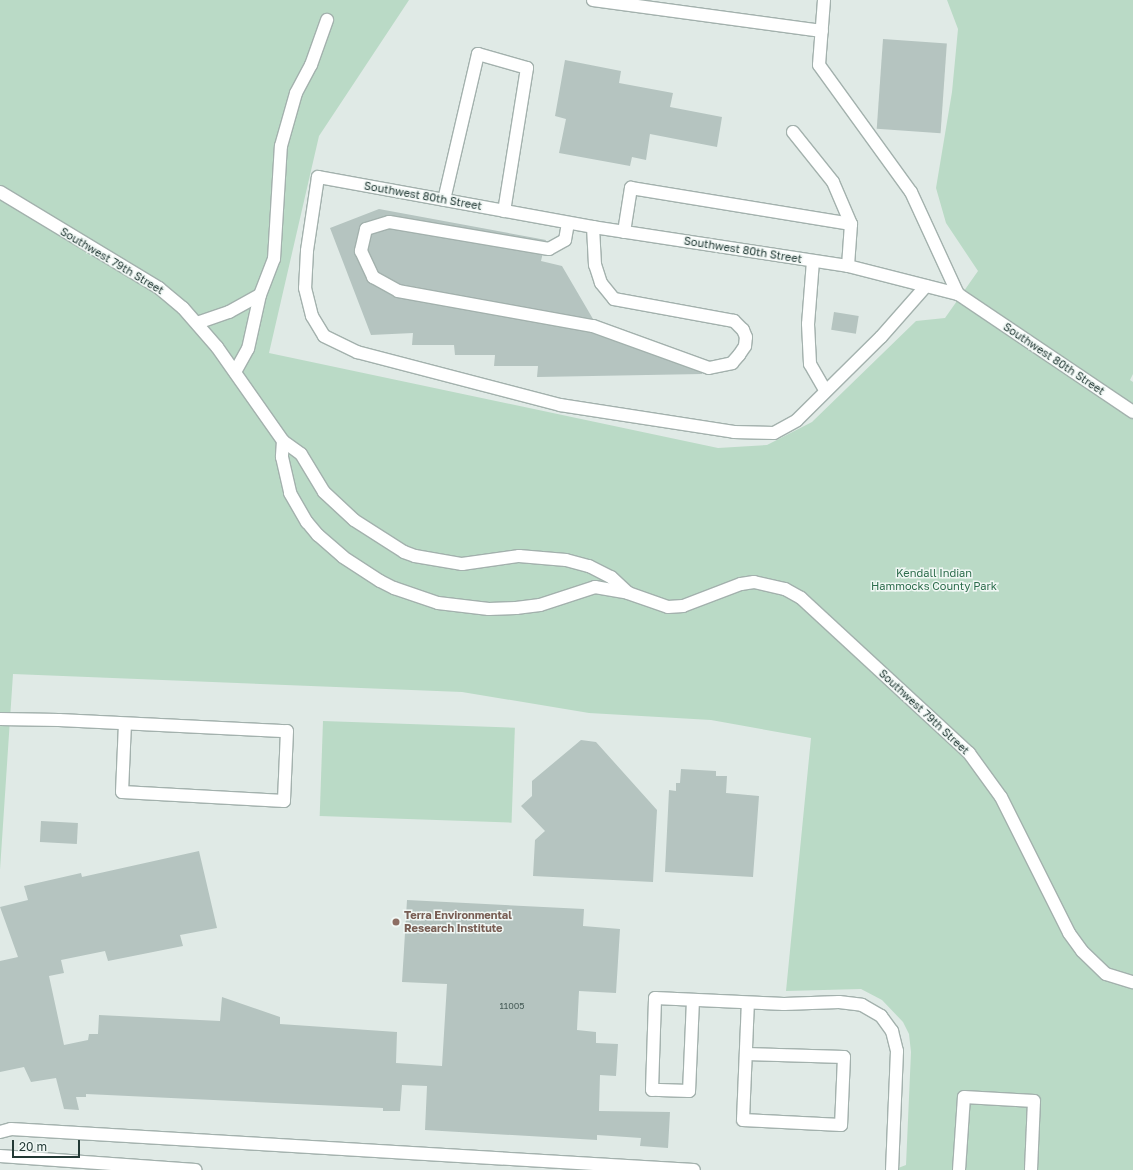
<!DOCTYPE html>
<style>
body{margin:0}
#map{position:relative;width:1133px;height:1170px;overflow:hidden;background:#e0eae6;font-family:"Golos Text",sans-serif}
div>[style]{position:absolute}
.green>*{inset:0;background:#badac6;transform-origin:0 0}
.building>*{inset:0;background:#b5c4c0;transform-origin:0 0}
.roads{filter:drop-shadow(1px 0 #a3b1ad) drop-shadow(-1px 0 #a3b1ad) drop-shadow(0 1px #a3b1ad) drop-shadow(0 -1px #a3b1ad)}
.service>*{height:12px;margin:-6px;padding:0 6px;transform-origin:6px;border-radius:6px;background:#fff}
.minor>*{height:12px;margin:-6px;padding:0 6px;transform-origin:6px;border-radius:6px;background:#fff}
.dots>*{width:11px;height:11px;translate:-50% -50%;box-sizing:border-box;border:2px solid #f0f7f4;border-radius:50%}
span{translate:-50% -50%;white-space:nowrap;text-align:center;line-height:1.15;-webkit-text-stroke:3px #f0f7f4;paint-order:stroke}
.number-label{font-size:9px;color:#475c58}
.number-label span{-webkit-text-stroke-width:0}
.street-label{font-size:11px;color:#223935}
.park-label{font-size:11px;color:#2e6d4d}
.education-label{font-size:11px;color:#785e54;font-weight:700}
.left{translate:0 -50%;text-align:left}
.scale{position:absolute;left:12px;top:1140px;width:68px;height:18px;box-sizing:border-box;border:2px solid #223935;border-top:0;padding-left:5px;font-size:12px;line-height:14px;white-space:nowrap;color:#223935;-webkit-text-stroke:3px #f0f7f4;paint-order:stroke}
</style>
<div id="map">
<div class="green">
<i style="clip-path:polygon(0 0,409px 0,319px 136px,269px 353px,718px 448px,767px 445px,812px 422px,916px 321px,945px 318px,978px 271px,946px 223px,936px 188px,952px 92px,958px 29px,947px 0,1133px 0,1133px 374px,1130px 380px,1133px 382px,1133px 1170px,893px 1170px,906px 1165px,911px 1052px,909px 1034px,903px 1022px,882px 1000px,861px 989px,786px 991px,811px 738px,711px 720px,589px 713px,462px 692px,13px 674px,0 870px)"></i>
<i style="left:323px;top:721px;width:192px;height:95px;rotate:2deg"></i>
</div>
<div class="building">
<i style="left:883px;top:39px;width:64px;height:90px;rotate:4deg"></i>
<i style="clip-path:polygon(565px 60px,621px 71px,619px 83px,673px 93px,670px 107px,722px 117px,717px 147px,650px 134px,646px 160px,632px 157px,630px 166px,559px 153px,566px 119px,555px 116px)"></i>
<i style="clip-path:polygon(379px 209px,546px 240px,541px 261px,562px 266px,593px 319px,583px 330px,696px 370px,702px 369px,702px 374px,537px 377px,538px 366px,494px 366px,495px 355px,455px 355px,454px 345px,412px 345px,413px 333px,371px 335px,330px 228px)"></i>
<i style="left:834px;top:312px;width:25px;height:18px;rotate:9deg"></i>
<i style="clip-path:polygon(581px 740px,596px 742px,657px 810px,653px 882px,533px 876px,535px 840px,545px 831px,521px 806px,532px 796px,532px 781px)"></i>
<i style="clip-path:polygon(681px 769px,716px 771px,716px 776px,727px 776px,726px 793px,759px 796px,753px 877px,665px 872px,669px 790px,676px 791px,676px 783px,680px 783px)"></i>
<i style="left:41px;top:821px;width:37px;height:21px;rotate:3deg"></i>
<i style="clip-path:polygon(199px 851px,217px 928px,180px 935px,183px 946px,108px 961px,105px 951px,61px 960px,64px 973px,49px 976px,64px 1045px,88px 1040px,89px 1034px,98px 1034px,99px 1015px,220px 1021px,222px 997px,280px 1017px,280px 1024px,397px 1032px,396px 1063px,442px 1066px,447px 984px,402px 982px,407px 900px,584px 909px,583px 926px,620px 929px,616px 993px,579px 991px,577px 1030px,596px 1032px,596px 1043px,618px 1044px,616px 1076px,600px 1075px,599px 1111px,670px 1112px,668px 1148px,640px 1146px,641px 1138px,597px 1135px,597px 1140px,425px 1130px,427px 1086px,402px 1085px,400px 1111px,383px 1111px,383px 1108px,86px 1094px,86px 1097px,76px 1097px,79px 1110px,64px 1109px,56px 1078px,31px 1082px,24px 1067px,0 1072px,0 961px,18px 957px,0 907px,28px 900px,24px 886px,81px 873px,82px 877px)"></i>
</div>
<div class="roads">
<div class="service">
<i style="left:593px;top:0;width:231px;rotate:7.7deg"></i>
<i style="left:824px;top:0;width:65px;rotate:94.4deg"></i>
<i style="left:819px;top:65px;width:157px;rotate:54.1deg"></i>
<i style="left:911px;top:192px;width:112px;rotate:65.3deg"></i>
<i style="left:793px;top:132px;width:64px;rotate:51.3deg"></i>
<i style="left:833px;top:182px;width:46px;rotate:66.8deg"></i>
<i style="left:318px;top:177px;width:75px;rotate:98.5deg"></i>
<i style="left:307px;top:251px;width:37px;rotate:93deg"></i>
<i style="left:305px;top:288px;width:29px;rotate:76deg"></i>
<i style="left:312px;top:316px;width:23px;rotate:59deg"></i>
<i style="left:324px;top:336px;width:37px;rotate:26deg"></i>
<i style="left:357px;top:352px;width:210px;rotate:14.6deg"></i>
<i style="left:560px;top:405px;width:176px;rotate:8.8deg"></i>
<i style="left:734px;top:432px;width:40px;rotate:1.4deg"></i>
<i style="left:774px;top:433px;width:26px;rotate:-29deg"></i>
<i style="left:797px;top:420px;width:118px;rotate:-44.7deg"></i>
<i style="left:881px;top:337px;width:68px;rotate:-48.6deg"></i>
<i style="left:444px;top:200px;width:150px;rotate:-76.9deg"></i>
<i style="left:478px;top:54px;width:51px;rotate:15.9deg"></i>
<i style="left:527px;top:68px;width:145px;rotate:99.1deg"></i>
<i style="left:568px;top:223px;width:17px;rotate:100deg"></i>
<i style="left:565px;top:240px;width:18px;rotate:151deg"></i>
<i style="left:549px;top:249px;width:162px;rotate:-170.4deg"></i>
<i style="left:389px;top:222px;width:24px;rotate:163deg"></i>
<i style="left:366px;top:229px;width:23px;rotate:103deg"></i>
<i style="left:361px;top:251px;width:29px;rotate:65deg"></i>
<i style="left:373px;top:277px;width:29px;rotate:29deg"></i>
<i style="left:398px;top:291px;width:198px;rotate:10.2deg"></i>
<i style="left:593px;top:326px;width:123px;rotate:19.9deg"></i>
<i style="left:709px;top:368px;width:24px;rotate:-12deg"></i>
<i style="left:732px;top:363px;width:11px;rotate:-49deg"></i>
<i style="left:739px;top:355px;width:11px;rotate:-56deg"></i>
<i style="left:745px;top:346px;width:9px;rotate:-84deg"></i>
<i style="left:746px;top:337px;width:8px;rotate:-113deg"></i>
<i style="left:743px;top:330px;width:13px;rotate:-135deg"></i>
<i style="left:734px;top:321px;width:122px;rotate:-169.6deg"></i>
<i style="left:614px;top:299px;width:21px;rotate:-129deg"></i>
<i style="left:601px;top:283px;width:19px;rotate:-108deg"></i>
<i style="left:595px;top:265px;width:38px;rotate:-93deg"></i>
<i style="left:624px;top:232px;width:45px;rotate:-81deg"></i>
<i style="left:631px;top:188px;width:223px;rotate:9.3deg"></i>
<i style="left:851px;top:224px;width:42px;rotate:94.1deg"></i>
<i style="left:813px;top:261px;width:63px;rotate:94.5deg"></i>
<i style="left:808px;top:324px;width:40px;rotate:87.1deg"></i>
<i style="left:810px;top:364px;width:30px;rotate:60deg"></i>
<i style="left:197px;top:323px;width:34px;rotate:-19deg"></i>
<i style="left:229px;top:312px;width:35px;rotate:-29deg"></i>
<i style="left:235px;top:372px;width:26px;rotate:-61deg"></i>
<i style="left:248px;top:349px;width:55px;rotate:-77.5deg"></i>
<i style="left:260px;top:295px;width:39px;rotate:-69deg"></i>
<i style="left:274px;top:259px;width:113px;rotate:-86.5deg"></i>
<i style="left:281px;top:146px;width:55px;rotate:-74.2deg"></i>
<i style="left:296px;top:93px;width:32px;rotate:-62deg"></i>
<i style="left:311px;top:65px;width:48px;rotate:-70.4deg"></i>
<i style="left:0;top:719px;width:59px;rotate:1deg"></i>
<i style="left:59px;top:720px;width:228px;rotate:2.8deg"></i>
<i style="left:287px;top:731px;width:70px;rotate:92.5deg"></i>
<i style="left:284px;top:801px;width:162px;rotate:-176.8deg"></i>
<i style="left:122px;top:792px;width:68px;rotate:-87.5deg"></i>
<i style="left:693px;top:1000px;width:91px;rotate:92.5deg"></i>
<i style="left:689px;top:1091px;width:37px;rotate:-178deg"></i>
<i style="left:652px;top:1090px;width:92px;rotate:-88.1deg"></i>
<i style="left:655px;top:998px;width:129px;rotate:2.7deg"></i>
<i style="left:784px;top:1004px;width:55px;rotate:-2.1deg"></i>
<i style="left:839px;top:1002px;width:23px;rotate:7deg"></i>
<i style="left:862px;top:1005px;width:22px;rotate:30deg"></i>
<i style="left:881px;top:1016px;width:19px;rotate:54deg"></i>
<i style="left:892px;top:1031px;width:21px;rotate:76deg"></i>
<i style="left:897px;top:1051px;width:119px;rotate:92.4deg"></i>
<i style="left:746px;top:1054px;width:98px;rotate:1.8deg"></i>
<i style="left:844px;top:1057px;width:68px;rotate:92.5deg"></i>
<i style="left:841px;top:1125px;width:98px;rotate:-177.1deg"></i>
<i style="left:743px;top:1120px;width:117px;rotate:-87.6deg"></i>
<i style="left:0;top:1132px;width:11px;rotate:-15deg"></i>
<i style="left:11px;top:1129px;width:684px;rotate:3.44deg"></i>
<i style="left:959px;top:1170px;width:73px;rotate:-86.1deg"></i>
<i style="left:964px;top:1097px;width:70px;rotate:3.3deg"></i>
<i style="left:1034px;top:1101px;width:69px;rotate:92.5deg"></i>
</div>
<div class="minor">
<i style="left:318px;top:177px;width:280px;rotate:10.3deg"></i>
<i style="left:593px;top:227px;width:258px;rotate:8.7deg"></i>
<i style="left:848px;top:266px;width:114px;rotate:14.3deg"></i>
<i style="left:958px;top:294px;width:211px;rotate:34deg"></i>
<i style="left:0;top:192px;width:186px;rotate:31.1deg"></i>
<i style="left:159px;top:288px;width:31px;rotate:40deg"></i>
<i style="left:183px;top:308px;width:52px;rotate:48.9deg"></i>
<i style="left:217px;top:347px;width:115px;rotate:54.9deg"></i>
<i style="left:283px;top:441px;width:22px;rotate:36deg"></i>
<i style="left:301px;top:454px;width:44px;rotate:58.8deg"></i>
<i style="left:324px;top:492px;width:41px;rotate:43deg"></i>
<i style="left:354px;top:520px;width:59px;rotate:32.6deg"></i>
<i style="left:404px;top:552px;width:12px;rotate:20deg"></i>
<i style="left:415px;top:556px;width:48px;rotate:9.7deg"></i>
<i style="left:462px;top:564px;width:58px;rotate:-8deg"></i>
<i style="left:519px;top:556px;width:47px;rotate:4.9deg"></i>
<i style="left:566px;top:560px;width:24px;rotate:15deg"></i>
<i style="left:589px;top:566px;width:25px;rotate:27deg"></i>
<i style="left:611px;top:577px;width:23px;rotate:43deg"></i>
<i style="left:283px;top:441px;width:16px;rotate:94deg"></i>
<i style="left:282px;top:457px;width:37px;rotate:77deg"></i>
<i style="left:290px;top:493px;width:34px;rotate:60deg"></i>
<i style="left:307px;top:522px;width:17px;rotate:50deg"></i>
<i style="left:318px;top:535px;width:33px;rotate:41deg"></i>
<i style="left:343px;top:557px;width:44px;rotate:33deg"></i>
<i style="left:380px;top:581px;width:16px;rotate:27deg"></i>
<i style="left:394px;top:588px;width:46px;rotate:18.8deg"></i>
<i style="left:438px;top:603px;width:51px;rotate:6.7deg"></i>
<i style="left:489px;top:609px;width:27px;rotate:-2deg"></i>
<i style="left:516px;top:608px;width:24px;rotate:-7deg"></i>
<i style="left:540px;top:605px;width:58px;rotate:-18.1deg"></i>
<i style="left:595px;top:587px;width:34px;rotate:10deg"></i>
<i style="left:628px;top:593px;width:42px;rotate:19.3deg"></i>
<i style="left:668px;top:607px;width:15px;rotate:-4deg"></i>
<i style="left:683px;top:606px;width:62px;rotate:-20.8deg"></i>
<i style="left:741px;top:584px;width:13px;rotate:-9deg"></i>
<i style="left:754px;top:582px;width:32px;rotate:13deg"></i>
<i style="left:785px;top:589px;width:18px;rotate:29deg"></i>
<i style="left:801px;top:598px;width:229px;rotate:42.7deg"></i>
<i style="left:969px;top:753px;width:54px;rotate:54deg"></i>
<i style="left:1001px;top:797px;width:152px;rotate:63.4deg"></i>
<i style="left:1069px;top:933px;width:22px;rotate:54deg"></i>
<i style="left:1082px;top:951px;width:33px;rotate:44deg"></i>
<i style="left:1106px;top:974px;width:28px;rotate:17deg"></i>
<i style="left:0;top:1156px;width:196px;rotate:4.1deg"></i>
</div>
</div>
<div class="dots">
<i style="left:396px;top:922px;background:#8d6e63"></i>
</div>
<div class="number-label">
<span style="left:512px;top:1006px">11005</span>
</div>
<div class="street-label">
<span style="left:423px;top:196px;rotate:10deg">Southwest 80th Street</span>
<span style="left:743px;top:250px;rotate:9deg">Southwest 80th Street</span>
<span style="left:112px;top:261px;rotate:31deg">Southwest 79th Street</span>
<span style="left:1054px;top:359px;rotate:34deg">Southwest 80th Street</span>
<span style="left:924px;top:712px;rotate:43deg">Southwest 79th Street</span>
</div>
<div class="park-label">
<span style="left:934px;top:580px">Kendall Indian<br>Hammocks County Park</span>
</div>
<div class="education-label">
<span class="left" style="left:404px;top:922px">Terra Environmental<br>Research Institute</span>
</div>
<div class="scale">20 m</div>
</div>
